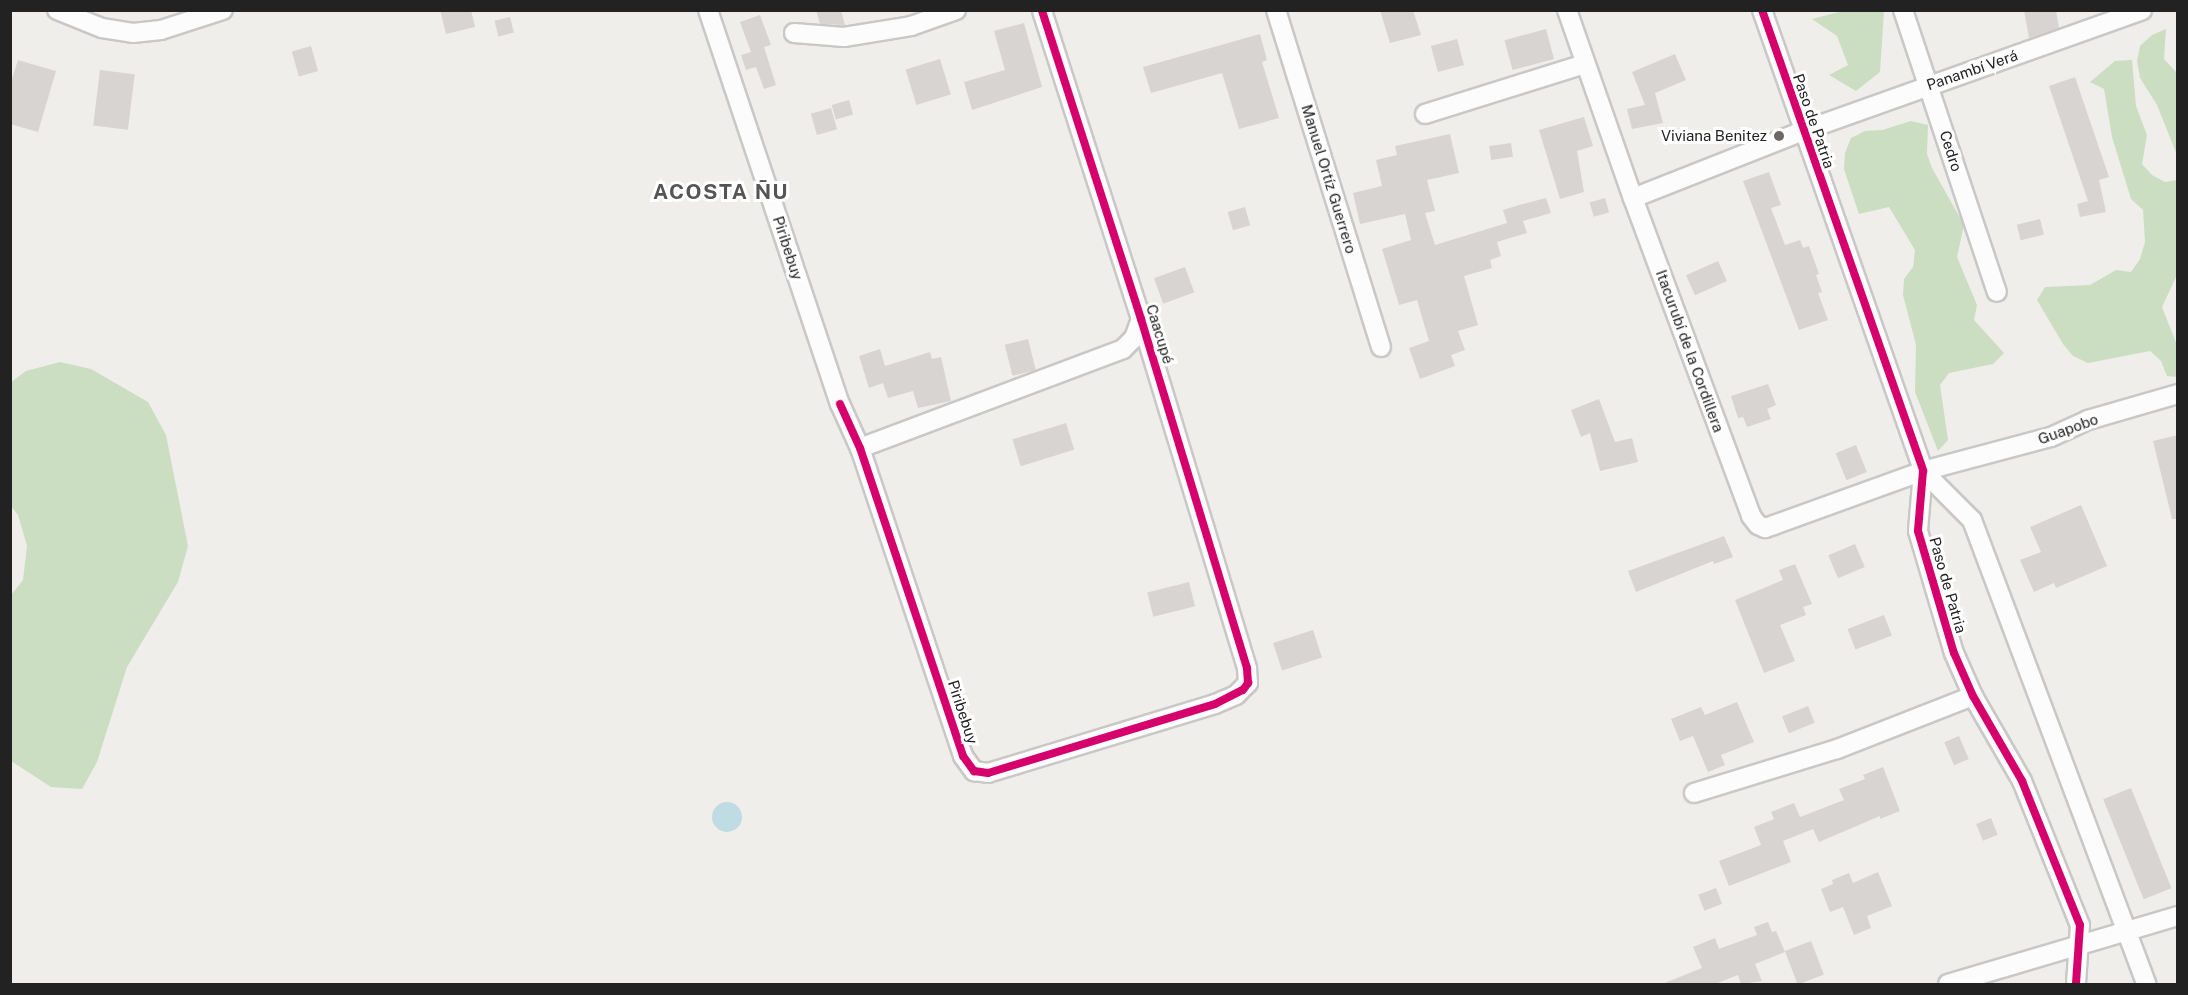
<!DOCTYPE html>
<meta charset="utf-8">
<style>
body{margin:0}
#map{position:relative;width:2188px;height:995px;overflow:hidden;background:#f0eeeb;font-family:"Public Sans",sans-serif}
div>[style]{position:absolute}
.forest>*{inset:0;background:#cbdec1}
.water>*{inset:0;background:#bfdbe3}
.round{border-radius:50%}
.building>*{inset:0;background:#d7d4d2;transform-origin:0 0}
.roads{filter:drop-shadow(2px 0 #c9c8c7) drop-shadow(-2px 0 #c9c8c7) drop-shadow(0 2px #c9c8c7) drop-shadow(0 -2px #c9c8c7)}
.minor>*{height:18px;margin:-9px;padding:0 9px;transform-origin:9px;border-radius:9px;background:#fdfcfc}
.cycleway>*{height:8px;margin:-4px;padding:0 4px;transform-origin:4px;border-radius:4px;background:#d6006c}
.dots>*{width:16px;height:16px;translate:-50% -50%;box-sizing:border-box;border:3px solid #fff;border-radius:50%}
span{translate:-50% -50%;white-space:nowrap;text-align:center;line-height:1.15;-webkit-text-stroke:6px #fff;paint-order:stroke}
.street-label{font-size:15px;color:#222}
.poi-label{font-size:15px;color:#222}
.right{translate:-100% -50%;text-align:right}
.district-label{font-size:21px;color:#555;font-weight:700;letter-spacing:1.5px}
.frame{position:absolute;inset:0;border:12px solid #222;pointer-events:none}
</style>
<div id="map">
<div class="forest">
<i style="clip-path:polygon(1843px 11px,1884px 11px,1880px 72px,1856px 91px,1829px 75px,1848px 65px,1837px 36px,1812px 19px)"></i>
<i style="clip-path:polygon(2166px 29px,2164px 59px,2177px 73px,2177px 155px,2157px 105px,2140px 78px,2137px 61px,2140px 46px,2152px 35px)"></i>
<i style="clip-path:polygon(2132px 60px,2136px 106px,2147px 135px,2142px 164px,2152px 175px,2165px 182px,2177px 180px,2177px 275px,2162px 307px,2177px 345px,2177px 377px,2167px 376px,2161px 361px,2150px 351px,2088px 363px,2073px 356px,2063px 344px,2037px 300px,2045px 287px,2090px 285px,2116px 270px,2131px 272px,2140px 259px,2145px 242px,2143px 210px,2131px 199px,2112px 137px,2104px 89px,2090px 82px,2115px 61px)"></i>
<i style="clip-path:polygon(1911px 121px,1928px 125px,1927px 154px,1932px 168px,1964px 225px,1957px 257px,1977px 305px,1974px 320px,2004px 353px,1993px 364px,1949px 373px,1940px 385px,1948px 440px,1938px 451px,1915px 392px,1916px 345px,1903px 295px,1904px 279px,1913px 267px,1915px 250px,1889px 207px,1859px 214px,1844px 169px,1845px 153px,1851px 138px,1865px 131px,1882px 130px)"></i>
<i style="clip-path:polygon(60px 362px,91px 369px,148px 402px,166px 435px,188px 546px,178px 582px,127px 667px,97px 762px,82px 789px,51px 787px,11px 761px,11px 595px,23px 580px,27px 546px,18px 515px,11px 506px,11px 382px,26px 371px)"></i>
</div>
<div class="water">
<i class="round" style="left:712px;top:802px;width:30px;height:30px"></i>
</div>
<div class="building">
<i style="clip-path:polygon(440px 10px,471px 10px,475px 27px,446px 34px)"></i>
<i style="clip-path:polygon(816px 10px,841px 10px,845px 25px,820px 24px)"></i>
<i style="clip-path:polygon(1380px 10px,1413px 10px,1421px 35px,1390px 43px)"></i>
<i style="clip-path:polygon(2024px 10px,2056px 10px,2059px 28px,2029px 38px)"></i>
<i style="clip-path:polygon(760px 15px,771px 45px,764px 47px,776px 85px,764px 89px,756px 67px,746px 70px,741px 55px,751px 52px,740px 22px)"></i>
<i style="left:510px;top:17px;width:16px;height:16px;rotate:76deg"></i>
<i style="clip-path:polygon(1024px 23px,1042px 87px,972px 110px,964px 82px,1005px 70px,994px 31px)"></i>
<i style="left:1546px;top:29px;width:31px;height:43px;rotate:75deg"></i>
<i style="clip-path:polygon(1260px 34px,1267px 60px,1262px 62px,1279px 118px,1239px 129px,1222px 73px,1151px 93px,1143px 67px)"></i>
<i style="left:1457px;top:39px;width:27px;height:27px;rotate:75deg"></i>
<i style="left:311px;top:46px;width:26px;height:20px;rotate:74deg"></i>
<i style="clip-path:polygon(1675px 54px,1686px 80px,1655px 93px,1663px 123px,1632px 129px,1627px 109px,1645px 105px,1632px 72px)"></i>
<i style="left:940px;top:59px;width:37px;height:36px;rotate:73deg"></i>
<i style="clip-path:polygon(18px 60px,56px 71px,38px 132px,10px 124px,10px 85px)"></i>
<i style="left:100px;top:70px;width:35px;height:56px;rotate:7deg"></i>
<i style="clip-path:polygon(2075px 77px,2109px 177px,2099px 180px,2106px 212px,2080px 217px,2077px 204px,2088px 201px,2049px 86px)"></i>
<i style="left:849px;top:100px;width:15px;height:18px;rotate:74deg"></i>
<i style="left:831px;top:108px;width:22px;height:21px;rotate:74deg"></i>
<i style="clip-path:polygon(1584px 117px,1593px 146px,1577px 151px,1584px 192px,1560px 199px,1539px 130px)"></i>
<i style="clip-path:polygon(1450px 134px,1459px 173px,1427px 180px,1435px 211px,1425px 213px,1435px 245px,1507px 223px,1503px 210px,1519px 205px,1546px 198px,1551px 213px,1523px 221px,1527px 233px,1497px 242px,1501px 256px,1490px 260px,1492px 268px,1464px 276px,1478px 325px,1458px 331px,1465px 350px,1451px 355px,1455px 366px,1420px 379px,1409px 348px,1429px 341px,1417px 300px,1399px 305px,1382px 249px,1411px 240px,1405px 214px,1360px 224px,1353px 193px,1382px 186px,1376px 160px,1397px 155px,1395px 146px)"></i>
<i style="left:1511px;top:143px;width:14px;height:22px;rotate:82deg"></i>
<i style="clip-path:polygon(1769px 172px,1781px 205px,1771px 208px,1785px 245px,1800px 240px,1803px 248px,1809px 246px,1819px 274px,1816px 275px,1822px 292px,1818px 293px,1828px 320px,1799px 330px,1743px 181px)"></i>
<i style="left:1605px;top:198px;width:15px;height:16px;rotate:74deg"></i>
<i style="left:1245px;top:207px;width:19px;height:18px;rotate:74deg"></i>
<i style="left:2040px;top:219px;width:16px;height:24px;rotate:76deg"></i>
<i style="left:1718px;top:261px;width:22px;height:35px;rotate:66deg"></i>
<i style="left:1185px;top:267px;width:27px;height:33px;rotate:70deg"></i>
<i style="left:1028px;top:339px;width:32px;height:24px;rotate:76deg"></i>
<i style="clip-path:polygon(880px 349px,885px 366px,930px 352px,932px 359px,941px 357px,951px 401px,918px 408px,913px 391px,888px 398px,883px 383px,869px 388px,859px 356px)"></i>
<i style="clip-path:polygon(1768px 384px,1776px 405px,1767px 409px,1771px 419px,1747px 427px,1743px 417px,1738px 418px,1731px 396px)"></i>
<i style="clip-path:polygon(1599px 399px,1615px 442px,1632px 438px,1638px 462px,1600px 471px,1590px 433px,1581px 437px,1571px 410px)"></i>
<i style="left:1066px;top:423px;width:28px;height:56px;rotate:73deg"></i>
<i style="clip-path:polygon(2178px 435px,2178px 519px,2172px 519px,2153px 441px)"></i>
<i style="left:1856px;top:445px;width:29px;height:22px;rotate:68deg"></i>
<i style="clip-path:polygon(2081px 505px,2107px 566px,2056px 588px,2054px 583px,2034px 592px,2020px 560px,2041px 552px,2030px 527px)"></i>
<i style="clip-path:polygon(1724px 536px,1733px 557px,1714px 564px,1713px 561px,1636px 592px,1628px 571px)"></i>
<i style="left:1855px;top:544px;width:25px;height:29px;rotate:67deg"></i>
<i style="clip-path:polygon(1795px 564px,1812px 604px,1803px 607px,1806px 615px,1780px 625px,1795px 661px,1764px 673px,1735px 600px,1783px 580px,1779px 570px)"></i>
<i style="left:1189px;top:582px;width:25px;height:43px;rotate:76deg"></i>
<i style="left:1884px;top:615px;width:22px;height:39px;rotate:69deg"></i>
<i style="left:1313px;top:630px;width:29px;height:42px;rotate:72deg"></i>
<i style="clip-path:polygon(1737px 702px,1754px 742px,1721px 755px,1725px 765px,1708px 772px,1693px 736px,1680px 741px,1671px 719px,1701px 707px,1705px 715px)"></i>
<i style="left:1808px;top:706px;width:18px;height:28px;rotate:68deg"></i>
<i style="left:1959px;top:736px;width:25px;height:16px;rotate:67deg"></i>
<i style="clip-path:polygon(1883px 767px,1900px 811px,1880px 819px,1880px 816px,1819px 842px,1813px 829px,1783px 841px,1791px 862px,1729px 886px,1719px 861px,1761px 845px,1754px 827px,1774px 819px,1771px 812px,1794px 803px,1800px 817px,1844px 800px,1839px 789px,1865px 779px,1863px 775px)"></i>
<i style="left:2131px;top:788px;width:108px;height:30px;rotate:68deg"></i>
<i style="left:1991px;top:818px;width:18px;height:16px;rotate:68deg"></i>
<i style="clip-path:polygon(1878px 872px,1892px 906px,1867px 916px,1871px 928px,1854px 935px,1843px 907px,1830px 912px,1821px 889px,1833px 884px,1832px 880px,1849px 873px,1853px 883px)"></i>
<i style="left:1716px;top:888px;width:17px;height:19px;rotate:69deg"></i>
<i style="clip-path:polygon(1768px 922px,1772px 932px,1776px 931px,1785px 952px,1755px 964px,1762px 981px,1741px 984px,1738px 975px,1715px 984px,1662px 984px,1702px 968px,1693px 947px,1715px 938px,1719px 949px,1757px 935px,1754px 927px)"></i>
<i style="left:1811px;top:941px;width:36px;height:28px;rotate:69deg"></i>
</div>
<div class="roads">
<div class="minor">
<i style="left:57px;top:10px;width:48px;rotate:21.8deg"></i>
<i style="left:102px;top:28px;width:31px;rotate:9deg"></i>
<i style="left:133px;top:33px;width:28px;rotate:-6deg"></i>
<i style="left:161px;top:30px;width:65px;rotate:-17.9deg"></i>
<i style="left:708px;top:10px;width:416px;rotate:71.5deg"></i>
<i style="left:840px;top:404px;width:48px;rotate:65.6deg"></i>
<i style="left:860px;top:448px;width:325px;rotate:71.5deg"></i>
<i style="left:963px;top:756px;width:19px;rotate:54deg"></i>
<i style="left:974px;top:771px;width:14px;rotate:8deg"></i>
<i style="left:988px;top:773px;width:237px;rotate:-16.9deg"></i>
<i style="left:1215px;top:704px;width:23px;rotate:-23deg"></i>
<i style="left:1236px;top:695px;width:17px;rotate:-45deg"></i>
<i style="left:1248px;top:683px;width:15px;rotate:-94deg"></i>
<i style="left:1247px;top:668px;width:365px;rotate:-106.9deg"></i>
<i style="left:1141px;top:319px;width:324px;rotate:-107.8deg"></i>
<i style="left:1276px;top:10px;width:353px;rotate:72.7deg"></i>
<i style="left:1567px;top:10px;width:199px;rotate:70.7deg"></i>
<i style="left:1633px;top:198px;width:339px;rotate:69.6deg"></i>
<i style="left:1751px;top:516px;width:11px;rotate:52deg"></i>
<i style="left:1758px;top:525px;width:8px;rotate:23deg"></i>
<i style="left:1765px;top:528px;width:9px;rotate:-18deg"></i>
<i style="left:1774px;top:525px;width:158px;rotate:-19.9deg"></i>
<i style="left:1923px;top:471px;width:132px;rotate:-14.9deg"></i>
<i style="left:2051px;top:437px;width:41px;rotate:-24.7deg"></i>
<i style="left:2088px;top:420px;width:94px;rotate:-16.1deg"></i>
<i style="left:1762px;top:10px;width:488px;rotate:70.7deg"></i>
<i style="left:1923px;top:471px;width:60px;rotate:94.8deg"></i>
<i style="left:1918px;top:531px;width:127px;rotate:73.6deg"></i>
<i style="left:1954px;top:653px;width:47px;rotate:66.2deg"></i>
<i style="left:1973px;top:696px;width:98px;rotate:60deg"></i>
<i style="left:2022px;top:781px;width:155px;rotate:68.1deg"></i>
<i style="left:2080px;top:925px;width:59px;rotate:93.9deg"></i>
<i style="left:1903px;top:10px;width:297px;rotate:71.6deg"></i>
<i style="left:794px;top:33px;width:50px;rotate:4.6deg"></i>
<i style="left:844px;top:37px;width:68px;rotate:-9.3deg"></i>
<i style="left:911px;top:26px;width:48px;rotate:-19.6deg"></i>
<i style="left:1425px;top:114px;width:168px;rotate:-17.4deg"></i>
<i style="left:1633px;top:198px;width:183px;rotate:-21.5deg"></i>
<i style="left:1803px;top:131px;width:360px;rotate:-19.6deg"></i>
<i style="left:860px;top:448px;width:281px;rotate:-20.6deg"></i>
<i style="left:1123px;top:349px;width:16px;rotate:-45deg"></i>
<i style="left:1134px;top:338px;width:20px;rotate:-70deg"></i>
<i style="left:1923px;top:471px;width:69px;rotate:45deg"></i>
<i style="left:1972px;top:520px;width:496px;rotate:69.4deg"></i>
<i style="left:1694px;top:793px;width:150px;rotate:-17.1deg"></i>
<i style="left:1837px;top:749px;width:146px;rotate:-21.3deg"></i>
<i style="left:1948px;top:984px;width:240px;rotate:-16.5deg"></i>
</div>
</div>
<div class="cycleway">
<i style="left:1762px;top:10px;width:488px;rotate:70.7deg"></i>
<i style="left:1923px;top:471px;width:60px;rotate:94.8deg"></i>
<i style="left:1918px;top:531px;width:127px;rotate:73.6deg"></i>
<i style="left:1954px;top:653px;width:47px;rotate:66.2deg"></i>
<i style="left:1973px;top:696px;width:98px;rotate:60deg"></i>
<i style="left:2022px;top:781px;width:155px;rotate:68.1deg"></i>
<i style="left:2080px;top:925px;width:59px;rotate:93.9deg"></i>
<i style="left:840px;top:404px;width:48px;rotate:65.6deg"></i>
<i style="left:860px;top:448px;width:325px;rotate:71.5deg"></i>
<i style="left:963px;top:756px;width:19px;rotate:54deg"></i>
<i style="left:974px;top:771px;width:14px;rotate:8deg"></i>
<i style="left:988px;top:773px;width:237px;rotate:-16.9deg"></i>
<i style="left:1215px;top:704px;width:31px;rotate:-27deg"></i>
<i style="left:1243px;top:690px;width:9px;rotate:-54deg"></i>
<i style="left:1248px;top:683px;width:15px;rotate:-94deg"></i>
<i style="left:1247px;top:668px;width:365px;rotate:-106.9deg"></i>
<i style="left:1141px;top:319px;width:324px;rotate:-107.8deg"></i>
</div>
<div class="dots">
<i style="left:1779px;top:136px;background:#6a6968"></i>
</div>
<div class="street-label">
<span style="left:1972px;top:70px;rotate:-19deg">Panambí Verá</span>
<span style="left:1814px;top:121px;rotate:71deg">Paso de Patria</span>
<span style="left:1951px;top:151px;rotate:72deg">Cedro</span>
<span style="left:1329px;top:179px;rotate:73deg">Manuel Ortíz Guerrero</span>
<span style="left:788px;top:248px;rotate:72deg">Piribebuy</span>
<span style="left:1160px;top:334px;rotate:73deg">Caacupé</span>
<span style="left:1690px;top:351px;rotate:70deg">Itacurubí de la Cordillera</span>
<span style="left:2068px;top:429px;rotate:-20deg">Guapobo</span>
<span style="left:1948px;top:585px;rotate:74deg">Paso de Patria</span>
<span style="left:963px;top:712px;rotate:72deg">Piribebuy</span>
</div>
<div class="poi-label">
<span class="right" style="left:1767px;top:136px">Viviana Benitez</span>
</div>
<div class="district-label">
<span style="left:721px;top:192px">ACOSTA ÑU</span>
</div>
<div class="frame"></div>
</div>
